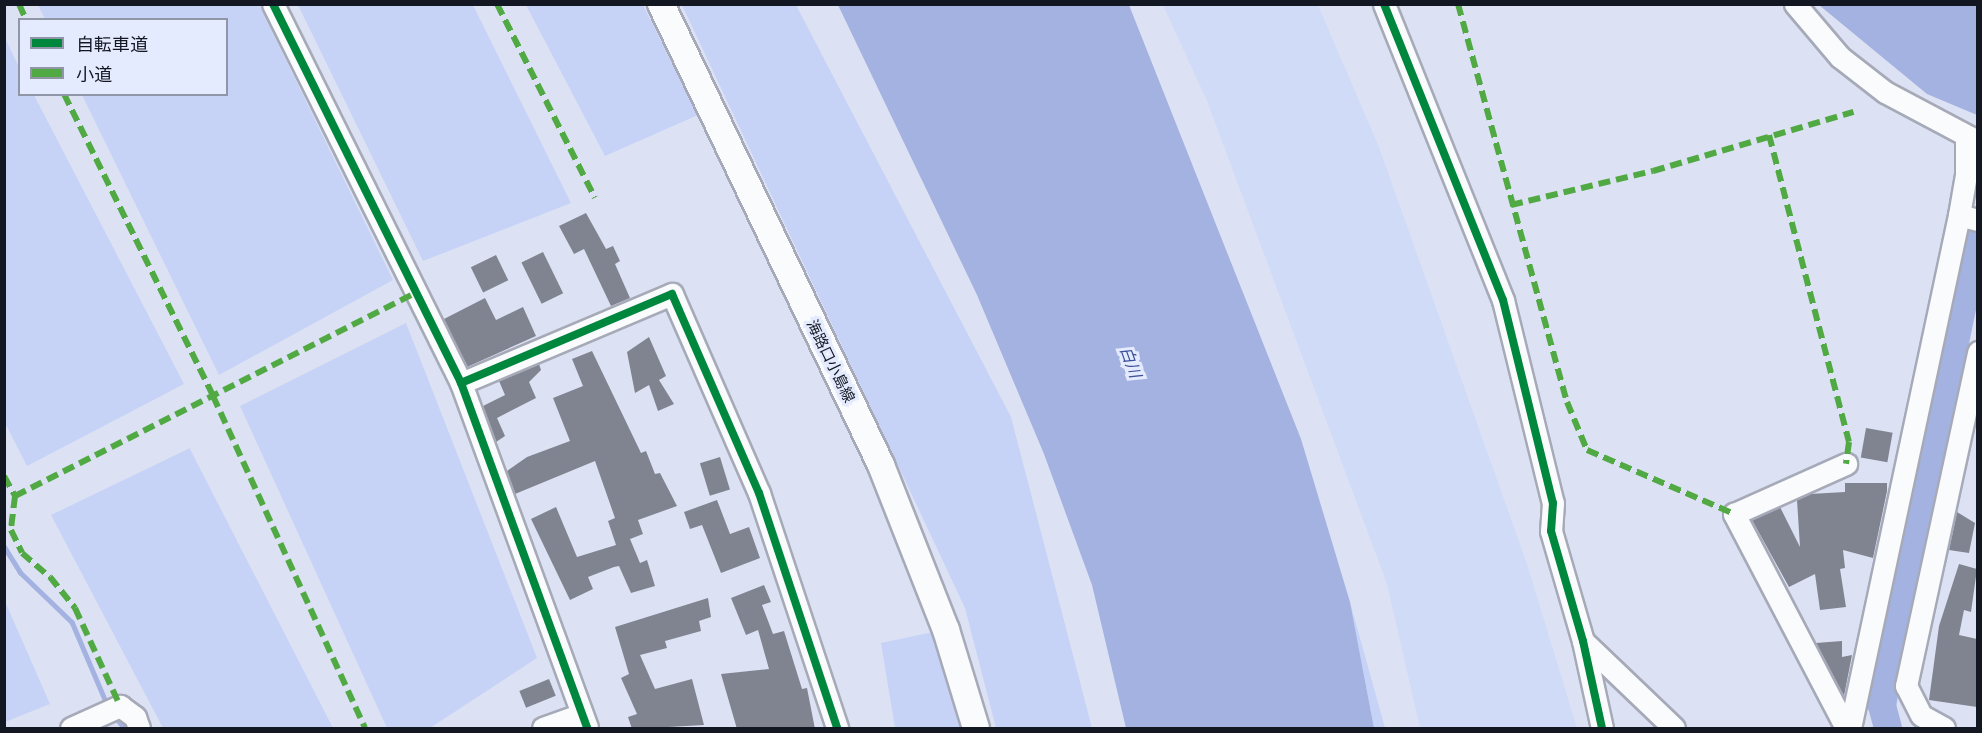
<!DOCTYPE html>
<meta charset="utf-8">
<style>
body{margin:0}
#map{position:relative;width:1982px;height:733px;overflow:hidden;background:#dce2f3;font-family:Inter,"Noto Sans JP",sans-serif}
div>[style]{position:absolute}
.built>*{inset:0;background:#d0dbf7}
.green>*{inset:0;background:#c6d3f7}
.water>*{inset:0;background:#a3b2e0}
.stream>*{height:4.5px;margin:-2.25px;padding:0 2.25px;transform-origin:2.25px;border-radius:2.25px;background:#a3b2e0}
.river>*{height:28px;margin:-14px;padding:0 14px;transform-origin:14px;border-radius:14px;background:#a3b2e0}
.building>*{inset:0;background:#808491;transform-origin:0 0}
.roads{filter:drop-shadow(2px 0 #a6aab8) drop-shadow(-2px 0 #a6aab8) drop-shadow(0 2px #a6aab8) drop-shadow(0 -2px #a6aab8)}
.minor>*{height:21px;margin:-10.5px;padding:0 10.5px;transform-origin:10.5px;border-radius:10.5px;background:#fafbfd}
.major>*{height:26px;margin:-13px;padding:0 13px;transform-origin:13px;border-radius:13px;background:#fafbfd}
.quiet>*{height:6px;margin-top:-3px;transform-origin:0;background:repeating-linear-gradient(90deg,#51a943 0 12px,transparent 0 18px)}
.cycleway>*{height:8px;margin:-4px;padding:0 4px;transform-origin:4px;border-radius:4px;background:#00873e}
span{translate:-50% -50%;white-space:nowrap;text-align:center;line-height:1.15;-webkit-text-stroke:6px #e4ebfe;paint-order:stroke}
.street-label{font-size:15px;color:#131722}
.water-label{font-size:16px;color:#3d5098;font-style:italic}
.frame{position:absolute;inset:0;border:6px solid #131722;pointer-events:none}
.legend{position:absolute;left:18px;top:18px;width:210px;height:78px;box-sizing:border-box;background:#e4ebfe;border:2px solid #9096a6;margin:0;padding:8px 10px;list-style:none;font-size:18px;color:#131722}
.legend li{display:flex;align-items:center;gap:12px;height:30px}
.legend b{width:30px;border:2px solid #9096a6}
</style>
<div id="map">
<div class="built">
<i style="clip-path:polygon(1163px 5px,1318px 5px,1379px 147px,1527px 564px,1577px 728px,1420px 728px,1387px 584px,1207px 101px)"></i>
</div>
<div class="green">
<i style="clip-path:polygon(38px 5px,259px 5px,393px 280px,219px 375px,82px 95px,226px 94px,226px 20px,45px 19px)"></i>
<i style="clip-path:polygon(298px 5px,473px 5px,571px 203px,423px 261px)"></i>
<i style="clip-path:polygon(526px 5px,643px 5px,698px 115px,605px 156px)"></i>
<i style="clip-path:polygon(682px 5px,796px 5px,1011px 417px,1092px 728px,996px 728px,965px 608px)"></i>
<i style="clip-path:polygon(5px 38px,19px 67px,20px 94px,34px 95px,184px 384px,27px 466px,5px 423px)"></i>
<i style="clip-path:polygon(406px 323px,537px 658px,430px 728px,387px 728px,240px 406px)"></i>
<i style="clip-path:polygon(190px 448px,190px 449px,333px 728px,163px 728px,51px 515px)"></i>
<i style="clip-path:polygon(4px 599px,50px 704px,5px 722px,4px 722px)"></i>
<i style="clip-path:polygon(1350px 602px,1385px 728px,1374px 728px)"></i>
<i style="clip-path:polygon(933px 632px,960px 728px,895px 728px,881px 643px)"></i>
</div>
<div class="water">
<i style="clip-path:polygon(838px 5px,1129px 5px,1301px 439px,1350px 602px,1374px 728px,1126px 728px,1092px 585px,1044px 454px,977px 295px)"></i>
<i style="clip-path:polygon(1819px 5px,1977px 5px,1977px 115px,1927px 94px)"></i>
</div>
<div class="stream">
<i style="left:4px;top:546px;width:31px;rotate:58deg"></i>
<i style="left:20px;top:572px;width:72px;rotate:43.9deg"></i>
<i style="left:72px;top:622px;width:89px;rotate:66.9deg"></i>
<i style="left:115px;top:716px;width:15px;rotate:53deg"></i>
</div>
<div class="river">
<i style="left:1888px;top:728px;width:23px;rotate:-105deg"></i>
<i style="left:1882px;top:706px;width:48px;rotate:-80.3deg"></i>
<i style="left:1890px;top:659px;width:436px;rotate:-78.4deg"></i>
</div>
<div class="building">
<i style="clip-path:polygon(586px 213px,606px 249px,613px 246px,620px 261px,615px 264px,630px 298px,611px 306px,584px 249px,574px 254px,559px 226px)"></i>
<i style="left:543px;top:252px;width:46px;height:24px;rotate:64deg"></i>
<i style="left:496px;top:255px;width:28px;height:28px;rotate:64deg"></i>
<i style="clip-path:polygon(485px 298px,496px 320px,523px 307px,536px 336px,467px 367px,444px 319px)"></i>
<i style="clip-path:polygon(649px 337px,666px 376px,659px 380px,674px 404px,658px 411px,649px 385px,635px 393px,627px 352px)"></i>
<i style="clip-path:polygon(592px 351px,641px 453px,646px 451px,655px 474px,660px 473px,677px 506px,638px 520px,643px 534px,630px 539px,640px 563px,647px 560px,655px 586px,631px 593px,619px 566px,614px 567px,588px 577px,593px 589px,570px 600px,531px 519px,556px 507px,577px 557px,616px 545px,608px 521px,615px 518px,595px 461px,515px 494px,507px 471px,527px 457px,570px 441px,553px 398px,583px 386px,572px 359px)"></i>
<i style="clip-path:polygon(539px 364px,541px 370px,529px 382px,536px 398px,497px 418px,505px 436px,496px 442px,483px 406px,505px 395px,499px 381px)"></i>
<i style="left:1866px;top:428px;width:27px;height:30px;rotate:10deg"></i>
<i style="left:720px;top:457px;width:34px;height:21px;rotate:73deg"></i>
<i style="clip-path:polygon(1845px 483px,1887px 483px,1887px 491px,1873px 558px,1843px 550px,1845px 568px,1840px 569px,1846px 607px,1820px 610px,1815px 574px,1789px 587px,1752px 520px,1780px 507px,1800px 547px,1797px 500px,1810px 494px,1845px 492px)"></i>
<i style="clip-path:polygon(717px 500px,730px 534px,749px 527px,760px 558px,721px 573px,702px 525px,690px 529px,684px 512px)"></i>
<i style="clip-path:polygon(1957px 512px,1975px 523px,1969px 553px,1949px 550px)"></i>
<i style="clip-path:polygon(1959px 564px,1977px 569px,1971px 612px,1964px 610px,1959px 635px,1977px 639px,1977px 707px,1929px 700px,1939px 626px)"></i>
<i style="clip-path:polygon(764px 585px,771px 602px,762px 605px,773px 634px,784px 631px,802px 689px,807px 688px,815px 729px,737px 729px,721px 674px,769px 669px,758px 630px,746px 635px,731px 598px)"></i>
<i style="clip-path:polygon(708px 598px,711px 617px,699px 621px,701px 631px,665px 641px,667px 648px,640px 655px,655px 689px,692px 679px,704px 725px,632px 729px,628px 717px,637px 714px,621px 678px,629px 674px,615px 627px)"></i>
<i style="clip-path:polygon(1842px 641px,1842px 657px,1852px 655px,1844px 696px,1816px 643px)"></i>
<i style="left:549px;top:679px;width:18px;height:32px;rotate:68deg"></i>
</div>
<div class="roads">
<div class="minor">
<i style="left:273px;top:4px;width:423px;rotate:63.6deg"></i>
<i style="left:461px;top:383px;width:367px;rotate:69.9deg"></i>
<i style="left:1384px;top:4px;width:319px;rotate:68.1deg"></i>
<i style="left:1503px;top:300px;width:209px;rotate:76.2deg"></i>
<i style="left:1553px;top:503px;width:28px;rotate:94deg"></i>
<i style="left:1551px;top:531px;width:115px;rotate:73.8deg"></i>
<i style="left:1583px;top:641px;width:89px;rotate:77.7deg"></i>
<i style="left:1795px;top:4px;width:70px;rotate:49.7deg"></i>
<i style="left:1840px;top:57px;width:57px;rotate:37.9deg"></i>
<i style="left:1885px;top:92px;width:104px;rotate:28deg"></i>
<i style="left:1959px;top:215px;width:20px;rotate:15deg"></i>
<i style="left:461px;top:383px;width:229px;rotate:-22.9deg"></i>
<i style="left:672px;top:294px;width:217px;rotate:66.4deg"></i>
<i style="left:759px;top:493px;width:248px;rotate:71.6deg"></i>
<i style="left:1583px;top:641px;width:126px;rotate:43.7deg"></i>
<i style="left:71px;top:728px;width:54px;rotate:-24.2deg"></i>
<i style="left:120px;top:706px;width:19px;rotate:36deg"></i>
<i style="left:135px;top:717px;width:12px;rotate:70deg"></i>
<i style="left:543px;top:728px;width:41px;rotate:-19.7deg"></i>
<i style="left:1846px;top:728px;width:242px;rotate:-117.6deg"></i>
<i style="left:1734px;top:514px;width:123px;rotate:-24.1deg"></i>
<i style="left:1850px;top:728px;width:524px;rotate:-78deg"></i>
<i style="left:1959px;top:215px;width:41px;rotate:-80.1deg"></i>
<i style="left:1966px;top:175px;width:38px;rotate:-90deg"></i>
<i style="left:1944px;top:728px;width:26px;rotate:-151deg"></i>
<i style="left:1921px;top:715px;width:33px;rotate:-117deg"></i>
<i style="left:1906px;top:686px;width:342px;rotate:-77.8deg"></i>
</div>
<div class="major">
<i style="left:661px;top:4px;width:511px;rotate:64.49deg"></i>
<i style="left:881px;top:465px;width:177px;rotate:68.5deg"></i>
<i style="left:946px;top:630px;width:102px;rotate:73deg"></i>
</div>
</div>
<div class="quiet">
<i style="left:19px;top:4px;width:17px;rotate:66deg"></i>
<i style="left:497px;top:4px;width:217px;rotate:63.2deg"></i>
<i style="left:1458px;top:4px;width:413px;rotate:74.7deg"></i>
<i style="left:1567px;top:402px;width:52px;rotate:67.4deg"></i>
<i style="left:1587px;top:450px;width:160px;rotate:23.5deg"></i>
<i style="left:64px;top:94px;width:337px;rotate:63.7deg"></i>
<i style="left:213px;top:396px;width:365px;rotate:65.4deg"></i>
<i style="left:1769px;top:135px;width:317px;rotate:75.4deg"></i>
<i style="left:1849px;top:442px;width:22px;rotate:98deg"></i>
<i style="left:1511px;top:205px;width:146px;rotate:-13.5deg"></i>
<i style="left:1653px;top:171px;width:209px;rotate:-16.4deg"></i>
<i style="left:4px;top:476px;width:23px;rotate:61deg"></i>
<i style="left:15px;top:496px;width:34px;rotate:97deg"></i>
<i style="left:11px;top:530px;width:25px;rotate:64deg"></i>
<i style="left:22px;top:553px;width:37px;rotate:41deg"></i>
<i style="left:50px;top:577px;width:40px;rotate:51deg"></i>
<i style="left:75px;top:608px;width:108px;rotate:65.3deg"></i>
<i style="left:15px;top:496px;width:449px;rotate:-26.9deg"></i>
</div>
<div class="cycleway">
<i style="left:273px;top:4px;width:423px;rotate:63.6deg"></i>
<i style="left:461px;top:383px;width:367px;rotate:69.9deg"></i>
<i style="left:1384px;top:4px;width:319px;rotate:68.1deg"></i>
<i style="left:1503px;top:300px;width:209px;rotate:76.2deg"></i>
<i style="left:1553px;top:503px;width:28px;rotate:94deg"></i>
<i style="left:1551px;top:531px;width:115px;rotate:73.8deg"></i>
<i style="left:1583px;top:641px;width:89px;rotate:77.7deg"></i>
<i style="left:461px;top:383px;width:229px;rotate:-22.9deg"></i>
<i style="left:672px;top:294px;width:217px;rotate:66.4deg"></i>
<i style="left:759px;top:493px;width:248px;rotate:71.6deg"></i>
</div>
<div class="street-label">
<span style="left:831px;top:361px;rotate:64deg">海路口小島線</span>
</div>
<div class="water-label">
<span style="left:1131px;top:362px;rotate:70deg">白川</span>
</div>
<div class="frame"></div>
<ul class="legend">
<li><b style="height:8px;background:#00873e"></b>自転車道</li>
<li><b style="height:8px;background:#51a943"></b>小道</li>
</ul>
</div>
